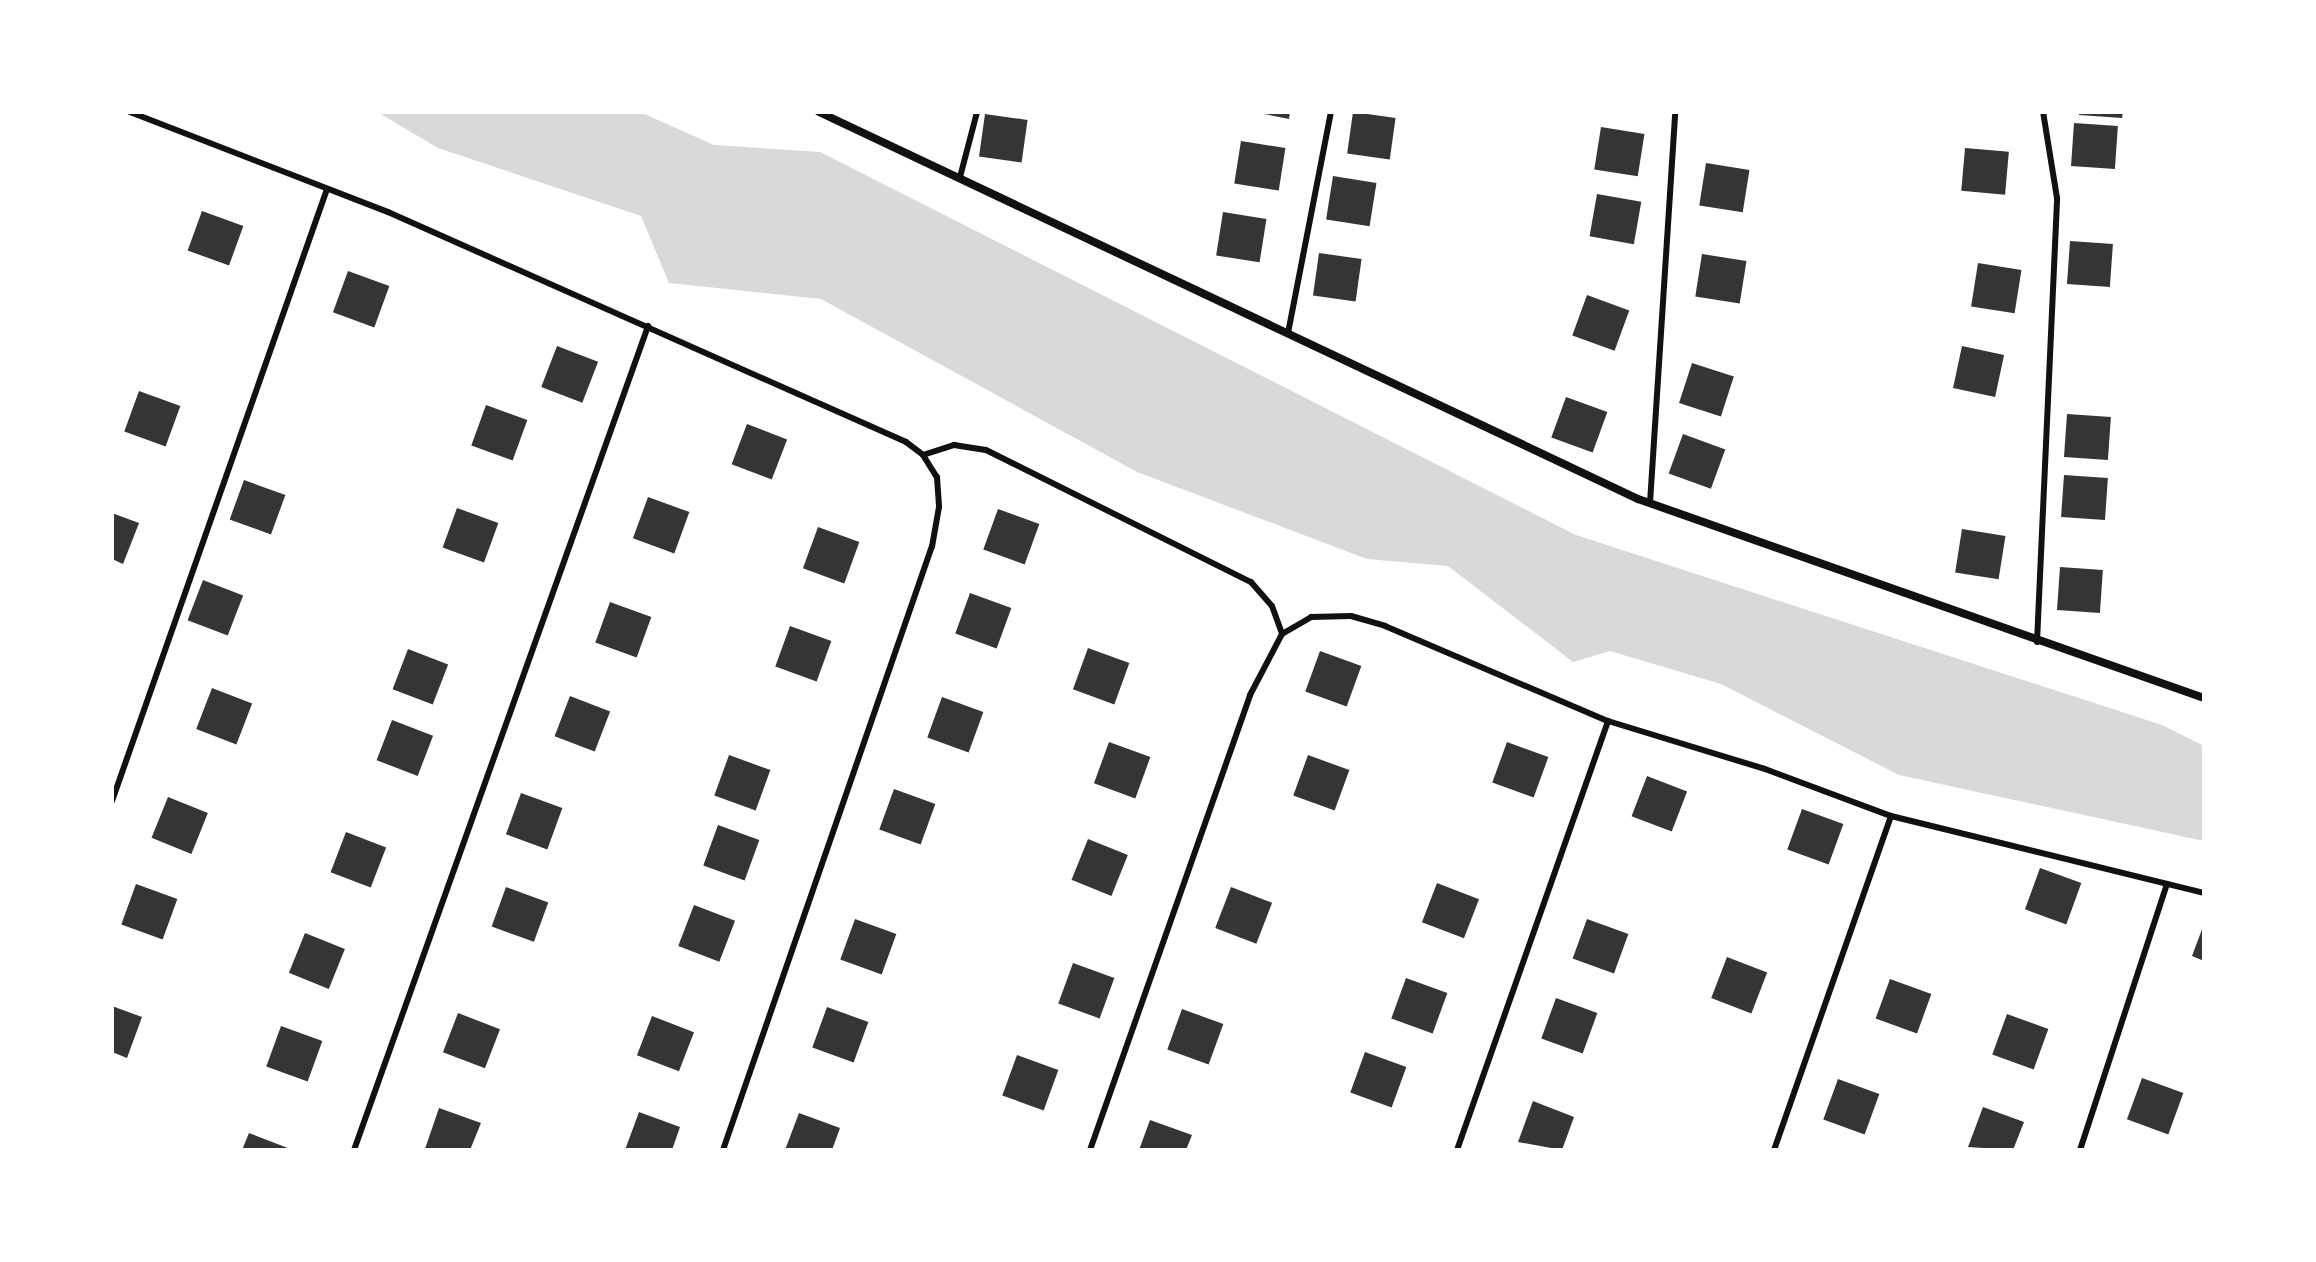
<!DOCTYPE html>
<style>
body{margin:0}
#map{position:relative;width:2316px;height:1262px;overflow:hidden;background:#fff;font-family:Spectral,serif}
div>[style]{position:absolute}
.water>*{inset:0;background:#d9d9d9}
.building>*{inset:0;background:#353535;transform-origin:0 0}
.service>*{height:6px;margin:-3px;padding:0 3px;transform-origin:3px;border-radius:3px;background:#111}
.minor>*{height:8px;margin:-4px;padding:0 4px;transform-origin:4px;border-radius:4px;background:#111}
span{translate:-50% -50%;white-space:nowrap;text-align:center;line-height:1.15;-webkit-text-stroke:6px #fff;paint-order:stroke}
.frame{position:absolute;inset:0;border:114px solid #fff;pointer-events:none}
</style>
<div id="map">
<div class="water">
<i style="clip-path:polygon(377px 112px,640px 112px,714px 145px,820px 152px,1576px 535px,2162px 725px,2204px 746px,2204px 841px,1899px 775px,1721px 684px,1610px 651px,1573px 662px,1448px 566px,1367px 559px,1137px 472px,821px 299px,669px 283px,641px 216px,438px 148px)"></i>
</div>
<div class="building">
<i style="clip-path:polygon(1254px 112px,1290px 112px,1289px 119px)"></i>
<i style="left:1353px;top:112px;width:43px;height:42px;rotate:8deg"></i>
<i style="clip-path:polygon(2079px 112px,2123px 112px,2122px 118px,2079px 115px)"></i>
<i style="left:985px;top:114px;width:43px;height:43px;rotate:8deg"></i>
<i style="left:2074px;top:123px;width:44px;height:43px;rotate:4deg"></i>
<i style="left:1601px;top:127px;width:44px;height:43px;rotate:9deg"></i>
<i style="left:1241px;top:141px;width:45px;height:43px;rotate:9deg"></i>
<i style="left:1965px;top:148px;width:44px;height:43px;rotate:5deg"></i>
<i style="left:1706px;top:163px;width:44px;height:43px;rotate:9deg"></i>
<i style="left:1333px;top:176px;width:44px;height:44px;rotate:9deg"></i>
<i style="left:1597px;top:194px;width:45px;height:43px;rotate:10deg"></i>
<i style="left:202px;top:211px;width:44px;height:42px;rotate:20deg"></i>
<i style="left:1223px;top:212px;width:44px;height:44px;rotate:9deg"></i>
<i style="left:2070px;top:241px;width:43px;height:43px;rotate:4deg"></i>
<i style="left:1319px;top:253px;width:43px;height:43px;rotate:8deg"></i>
<i style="left:1702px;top:254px;width:45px;height:43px;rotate:9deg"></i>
<i style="left:1978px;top:263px;width:44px;height:44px;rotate:9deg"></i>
<i style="left:348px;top:271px;width:44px;height:44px;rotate:20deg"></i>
<i style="left:1587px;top:295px;width:45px;height:43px;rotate:20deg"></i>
<i style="left:557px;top:346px;width:44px;height:44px;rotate:21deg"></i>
<i style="left:1962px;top:346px;width:43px;height:43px;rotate:12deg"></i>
<i style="left:1692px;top:363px;width:44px;height:42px;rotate:18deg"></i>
<i style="left:139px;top:391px;width:44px;height:43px;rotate:20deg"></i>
<i style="left:1566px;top:397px;width:44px;height:43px;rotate:20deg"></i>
<i style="left:486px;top:405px;width:44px;height:43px;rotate:20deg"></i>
<i style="left:2067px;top:414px;width:44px;height:43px;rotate:4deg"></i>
<i style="left:747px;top:424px;width:43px;height:43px;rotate:21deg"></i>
<i style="left:1683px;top:434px;width:45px;height:42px;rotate:20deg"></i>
<i style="left:2064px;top:475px;width:44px;height:42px;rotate:4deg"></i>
<i style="left:244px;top:480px;width:44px;height:42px;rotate:20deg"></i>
<i style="left:648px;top:497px;width:44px;height:44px;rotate:20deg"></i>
<i style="left:457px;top:508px;width:44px;height:42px;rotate:20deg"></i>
<i style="left:998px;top:509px;width:44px;height:43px;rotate:20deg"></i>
<i style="clip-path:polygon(112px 513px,139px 523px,123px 564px,112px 559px)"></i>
<i style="left:818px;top:527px;width:44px;height:44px;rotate:20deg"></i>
<i style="left:1962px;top:529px;width:44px;height:44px;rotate:9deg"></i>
<i style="left:2060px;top:567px;width:43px;height:43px;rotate:4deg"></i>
<i style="left:203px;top:580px;width:43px;height:43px;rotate:21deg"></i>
<i style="left:970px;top:593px;width:44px;height:43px;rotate:20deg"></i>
<i style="left:610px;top:602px;width:44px;height:43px;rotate:20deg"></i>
<i style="left:790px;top:626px;width:44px;height:43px;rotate:20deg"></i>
<i style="left:1088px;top:648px;width:44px;height:44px;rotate:20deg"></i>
<i style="left:408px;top:649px;width:43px;height:43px;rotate:21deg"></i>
<i style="left:1320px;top:651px;width:44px;height:43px;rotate:20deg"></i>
<i style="left:212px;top:688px;width:43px;height:44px;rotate:21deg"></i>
<i style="left:570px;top:696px;width:43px;height:43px;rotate:21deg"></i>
<i style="left:942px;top:697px;width:44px;height:43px;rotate:20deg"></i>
<i style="left:392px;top:720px;width:44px;height:43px;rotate:21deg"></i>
<i style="left:1109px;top:742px;width:44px;height:44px;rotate:20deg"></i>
<i style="left:1507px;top:742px;width:44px;height:43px;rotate:20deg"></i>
<i style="left:729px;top:755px;width:44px;height:43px;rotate:20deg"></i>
<i style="left:1308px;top:755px;width:44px;height:43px;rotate:20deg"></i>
<i style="left:1647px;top:776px;width:43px;height:43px;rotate:21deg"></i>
<i style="left:894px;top:789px;width:44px;height:43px;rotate:20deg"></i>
<i style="left:521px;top:793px;width:44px;height:44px;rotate:20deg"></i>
<i style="left:168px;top:797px;width:43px;height:44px;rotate:22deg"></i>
<i style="left:1802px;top:809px;width:44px;height:43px;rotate:20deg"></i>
<i style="left:718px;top:825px;width:44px;height:43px;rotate:20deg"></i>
<i style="left:346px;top:832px;width:43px;height:43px;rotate:21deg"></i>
<i style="left:1088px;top:839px;width:43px;height:44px;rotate:22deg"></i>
<i style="left:2040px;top:868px;width:44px;height:44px;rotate:20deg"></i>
<i style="left:1437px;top:883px;width:45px;height:42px;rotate:21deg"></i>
<i style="left:136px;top:884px;width:44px;height:43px;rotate:20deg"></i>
<i style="left:506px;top:887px;width:45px;height:42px;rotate:20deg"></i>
<i style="left:1231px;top:887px;width:44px;height:44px;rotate:21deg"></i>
<i style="left:694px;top:905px;width:44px;height:44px;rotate:21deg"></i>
<i style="left:855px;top:919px;width:44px;height:43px;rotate:20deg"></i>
<i style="left:1587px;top:919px;width:44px;height:42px;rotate:20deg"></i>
<i style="clip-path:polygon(2204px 924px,2204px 961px,2192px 956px)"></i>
<i style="left:305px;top:933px;width:43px;height:43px;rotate:22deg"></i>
<i style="left:1727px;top:957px;width:43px;height:44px;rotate:21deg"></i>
<i style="left:1073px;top:963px;width:44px;height:43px;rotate:20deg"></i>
<i style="left:1406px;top:978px;width:44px;height:43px;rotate:20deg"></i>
<i style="left:1890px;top:979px;width:44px;height:42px;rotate:20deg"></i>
<i style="left:1556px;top:998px;width:44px;height:43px;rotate:20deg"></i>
<i style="clip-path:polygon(112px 1006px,142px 1017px,127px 1058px,112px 1052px)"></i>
<i style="left:827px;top:1007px;width:44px;height:43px;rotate:20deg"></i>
<i style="left:1182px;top:1009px;width:44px;height:43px;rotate:20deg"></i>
<i style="left:458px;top:1013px;width:45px;height:42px;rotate:21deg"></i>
<i style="left:2007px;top:1014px;width:44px;height:43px;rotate:20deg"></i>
<i style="left:652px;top:1016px;width:45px;height:42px;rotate:21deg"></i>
<i style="left:281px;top:1026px;width:44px;height:43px;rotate:20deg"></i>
<i style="left:1365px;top:1052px;width:44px;height:43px;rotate:20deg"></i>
<i style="left:1017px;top:1055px;width:44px;height:43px;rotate:20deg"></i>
<i style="left:2142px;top:1078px;width:44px;height:44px;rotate:20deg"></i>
<i style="left:1838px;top:1079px;width:44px;height:43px;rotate:20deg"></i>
<i style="clip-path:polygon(1533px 1101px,1574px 1117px,1562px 1150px,1518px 1142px)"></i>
<i style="clip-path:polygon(1983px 1107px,2024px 1122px,2013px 1150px,1968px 1147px)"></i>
<i style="clip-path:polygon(439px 1108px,481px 1123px,470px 1150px,425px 1149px)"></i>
<i style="clip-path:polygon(639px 1112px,680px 1127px,672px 1150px,625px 1150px)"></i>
<i style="clip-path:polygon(799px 1113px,840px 1128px,832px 1150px,785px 1150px)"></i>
<i style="clip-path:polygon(1150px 1120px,1192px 1135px,1186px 1150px,1139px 1150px)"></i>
<i style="clip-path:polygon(249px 1133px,293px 1150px,242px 1150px)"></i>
</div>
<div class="service">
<i style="left:130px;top:112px;width:277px;rotate:21.2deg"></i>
<i style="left:388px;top:212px;width:567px;rotate:23.94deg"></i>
<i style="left:906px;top:442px;width:21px;rotate:37deg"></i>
<i style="left:923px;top:455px;width:26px;rotate:58deg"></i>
<i style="left:937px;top:477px;width:30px;rotate:86deg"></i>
<i style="left:939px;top:507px;width:40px;rotate:100deg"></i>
<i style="left:932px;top:546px;width:639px;rotate:109.09deg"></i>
<i style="left:960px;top:177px;width:67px;rotate:-75.3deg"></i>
<i style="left:1288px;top:333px;width:225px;rotate:-79deg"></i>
<i style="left:923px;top:455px;width:33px;rotate:-18deg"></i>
<i style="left:954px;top:445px;width:32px;rotate:9deg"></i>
<i style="left:986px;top:450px;width:296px;rotate:26.5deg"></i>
<i style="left:1251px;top:582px;width:32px;rotate:49deg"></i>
<i style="left:1272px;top:606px;width:30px;rotate:70deg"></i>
<i style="left:1650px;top:503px;width:392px;rotate:-86.3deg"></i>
<i style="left:2037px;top:642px;width:444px;rotate:-87.4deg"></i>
<i style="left:2057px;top:198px;width:87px;rotate:-99.2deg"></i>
<i style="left:112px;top:801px;width:646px;rotate:-70.64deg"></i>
<i style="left:354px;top:1150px;width:875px;rotate:-70.36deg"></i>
<i style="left:1090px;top:1150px;width:482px;rotate:-70.6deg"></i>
<i style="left:1250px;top:695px;width:69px;rotate:-62.3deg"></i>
<i style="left:1282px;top:634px;width:34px;rotate:-30deg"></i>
<i style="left:1311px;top:617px;width:40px;rotate:-1.4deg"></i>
<i style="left:1351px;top:616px;width:35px;rotate:16deg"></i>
<i style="left:1385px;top:626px;width:242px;rotate:23.1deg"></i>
<i style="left:1608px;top:721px;width:164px;rotate:17deg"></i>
<i style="left:1765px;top:769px;width:134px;rotate:20.5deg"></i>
<i style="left:1891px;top:816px;width:322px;rotate:13.8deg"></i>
<i style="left:1457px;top:1150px;width:455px;rotate:-70.6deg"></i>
<i style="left:1774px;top:1150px;width:354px;rotate:-70.7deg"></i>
<i style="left:2080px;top:1150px;width:280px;rotate:-71.9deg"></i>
</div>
<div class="minor">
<i style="left:819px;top:112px;width:906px;rotate:25.29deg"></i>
<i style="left:1638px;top:499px;width:600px;rotate:19.37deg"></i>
</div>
<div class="frame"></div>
</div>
